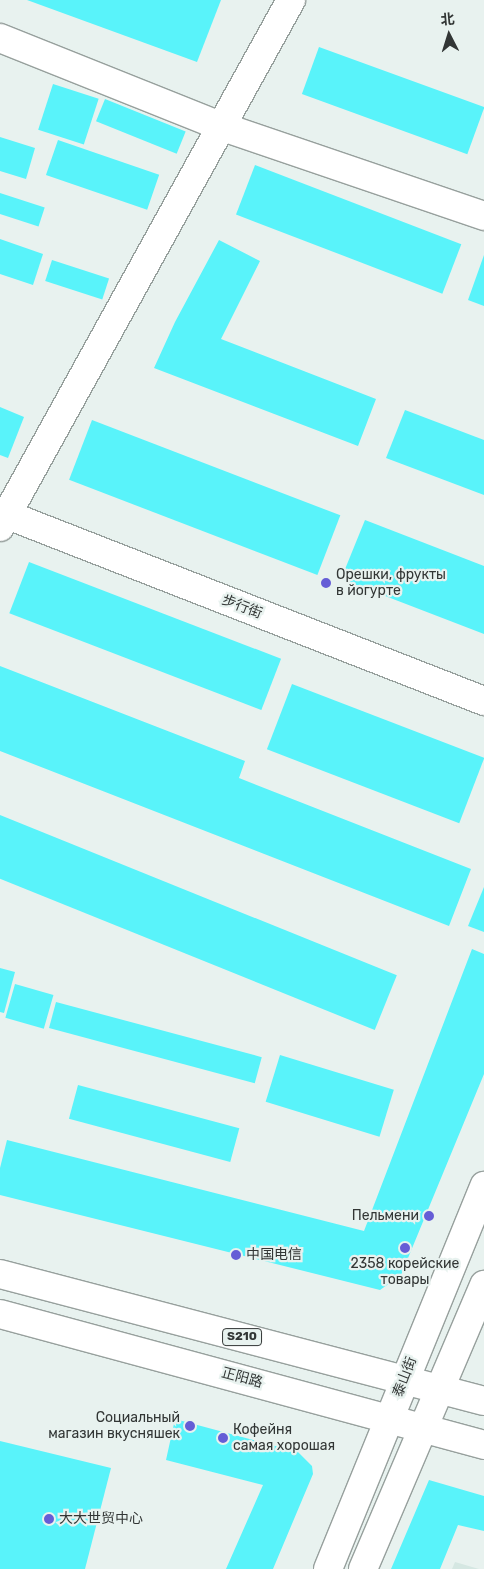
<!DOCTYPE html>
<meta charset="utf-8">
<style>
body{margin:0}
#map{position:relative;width:484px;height:1569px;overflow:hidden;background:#e8f2ef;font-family:Rubik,"Noto Sans SC",sans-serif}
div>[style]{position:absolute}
.built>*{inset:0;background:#d5e7e2}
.building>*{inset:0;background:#59f3fa;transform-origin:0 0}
.roads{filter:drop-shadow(1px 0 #97a09d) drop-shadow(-1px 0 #97a09d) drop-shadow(0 1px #97a09d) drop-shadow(0 -1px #97a09d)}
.minor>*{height:28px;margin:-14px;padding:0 14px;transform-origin:14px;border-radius:14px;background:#fff}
.major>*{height:28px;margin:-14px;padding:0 14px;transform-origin:14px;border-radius:14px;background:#fff}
.dots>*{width:14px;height:14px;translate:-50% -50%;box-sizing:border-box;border:2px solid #e8f2ef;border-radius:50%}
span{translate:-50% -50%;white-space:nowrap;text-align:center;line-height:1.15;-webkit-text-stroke:4.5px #e8f2ef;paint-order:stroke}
.shield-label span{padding:1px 4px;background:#e8f2ef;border:1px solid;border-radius:4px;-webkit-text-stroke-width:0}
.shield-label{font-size:12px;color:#323635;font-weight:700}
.poi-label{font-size:14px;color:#323635}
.left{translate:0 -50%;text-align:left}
.right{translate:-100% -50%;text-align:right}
.street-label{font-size:14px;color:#323635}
.north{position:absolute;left:424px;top:10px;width:50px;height:50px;-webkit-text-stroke:4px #e8f2ef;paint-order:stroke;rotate:355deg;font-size:14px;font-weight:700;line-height:20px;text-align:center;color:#323635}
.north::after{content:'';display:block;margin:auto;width:18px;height:22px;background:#323635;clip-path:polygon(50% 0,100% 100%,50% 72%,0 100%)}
</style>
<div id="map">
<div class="built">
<i style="clip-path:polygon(455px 1562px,479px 1569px,452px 1569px)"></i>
</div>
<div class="building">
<i style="clip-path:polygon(27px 0,221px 0,197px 62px)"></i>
<i style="left:319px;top:47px;width:176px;height:50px;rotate:20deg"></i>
<i style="left:53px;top:84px;width:48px;height:48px;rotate:18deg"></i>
<i style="left:105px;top:99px;width:87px;height:24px;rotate:22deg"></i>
<i style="clip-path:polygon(0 137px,35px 148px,26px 179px,0 171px)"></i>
<i style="left:58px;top:140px;width:107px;height:37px;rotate:19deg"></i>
<i style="left:255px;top:165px;width:221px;height:53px;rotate:21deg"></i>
<i style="left:0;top:193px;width:47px;height:20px;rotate:18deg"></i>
<i style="clip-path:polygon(0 239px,43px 254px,33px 285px,0 274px)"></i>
<i style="clip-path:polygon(219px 240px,260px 261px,221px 339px,376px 399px,358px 446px,154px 368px,175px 322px)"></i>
<i style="clip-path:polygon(484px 255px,484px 306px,468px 300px)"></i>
<i style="left:52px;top:260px;width:60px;height:22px;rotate:18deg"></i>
<i style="clip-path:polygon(0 407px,24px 417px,8px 458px,0 455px)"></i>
<i style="clip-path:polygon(405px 410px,484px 440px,484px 495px,386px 458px)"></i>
<i style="left:92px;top:420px;width:266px;height:64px;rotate:21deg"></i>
<i style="clip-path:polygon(365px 520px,484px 566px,484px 634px,341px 579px)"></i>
<i style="left:29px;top:562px;width:270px;height:55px;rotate:21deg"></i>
<i style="clip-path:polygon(0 666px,245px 761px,239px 778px,471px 869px,449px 926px,0 751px)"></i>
<i style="left:292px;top:684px;width:206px;height:70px;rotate:21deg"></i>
<i style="left:0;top:815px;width:428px;height:59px;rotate:22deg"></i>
<i style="clip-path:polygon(484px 887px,484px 932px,468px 926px)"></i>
<i style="clip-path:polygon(472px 949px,484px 954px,484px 1074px,401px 1275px,380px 1290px,0 1195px,0 1168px,7px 1140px,364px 1231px)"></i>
<i style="clip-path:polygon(0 968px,15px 972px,4px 1013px,0 1012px)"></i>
<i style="left:15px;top:984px;width:40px;height:35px;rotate:16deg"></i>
<i style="left:56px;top:1002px;width:213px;height:27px;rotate:15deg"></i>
<i style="left:280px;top:1055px;width:119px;height:49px;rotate:17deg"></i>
<i style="left:78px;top:1085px;width:167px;height:35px;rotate:15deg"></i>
<i style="clip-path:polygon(175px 1419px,298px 1452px,312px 1466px,313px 1474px,273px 1569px,226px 1569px,263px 1485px,166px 1460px)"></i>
<i style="clip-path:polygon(0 1441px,111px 1468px,85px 1569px,0 1569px)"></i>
<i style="clip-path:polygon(429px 1480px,484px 1496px,484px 1531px,458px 1525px,440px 1569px,391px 1569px)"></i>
</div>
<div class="roads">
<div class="minor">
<i style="left:0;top:38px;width:240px;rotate:21.8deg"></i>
<i style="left:223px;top:127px;width:276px;rotate:18.8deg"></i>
<i style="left:0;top:512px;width:520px;rotate:21.33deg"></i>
<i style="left:0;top:527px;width:602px;rotate:-61.09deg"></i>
</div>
<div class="major">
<i style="left:0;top:1274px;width:500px;rotate:14.7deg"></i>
<i style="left:0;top:1314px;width:501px;rotate:15.14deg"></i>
<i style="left:328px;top:1569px;width:414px;rotate:-67.8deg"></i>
<i style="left:363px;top:1569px;width:309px;rotate:-66.9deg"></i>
</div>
</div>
<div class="dots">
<i style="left:326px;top:583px;background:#655dd6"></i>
<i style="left:429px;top:1216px;background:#655dd6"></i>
<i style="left:405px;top:1248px;background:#655dd6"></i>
<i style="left:236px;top:1255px;background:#655dd6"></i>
<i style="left:190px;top:1426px;background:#655dd6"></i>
<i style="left:223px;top:1438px;background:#655dd6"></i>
<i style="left:49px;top:1519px;background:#655dd6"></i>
</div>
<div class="shield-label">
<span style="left:242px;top:1337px">S210</span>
</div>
<div class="poi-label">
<span class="left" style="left:336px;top:583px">Орешки, фрукты<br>в йогурте</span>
<span class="right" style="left:419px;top:1216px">Пельмени</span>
<span class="left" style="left:246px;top:1255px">中国电信</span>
<span style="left:405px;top:1272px">2358 корейские<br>товары</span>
<span class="right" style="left:180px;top:1426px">Социальный<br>магазин вкусняшек</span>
<span class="left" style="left:233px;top:1438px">Кофейня<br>самая хорошая</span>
<span class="left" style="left:59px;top:1519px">大大世贸中心</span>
</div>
<div class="street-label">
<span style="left:242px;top:607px;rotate:21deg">步行街</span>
<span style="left:405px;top:1377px;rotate:-69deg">泰山街</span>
<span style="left:242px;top:1378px;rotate:15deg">正阳路</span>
</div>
<div class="north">北</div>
</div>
